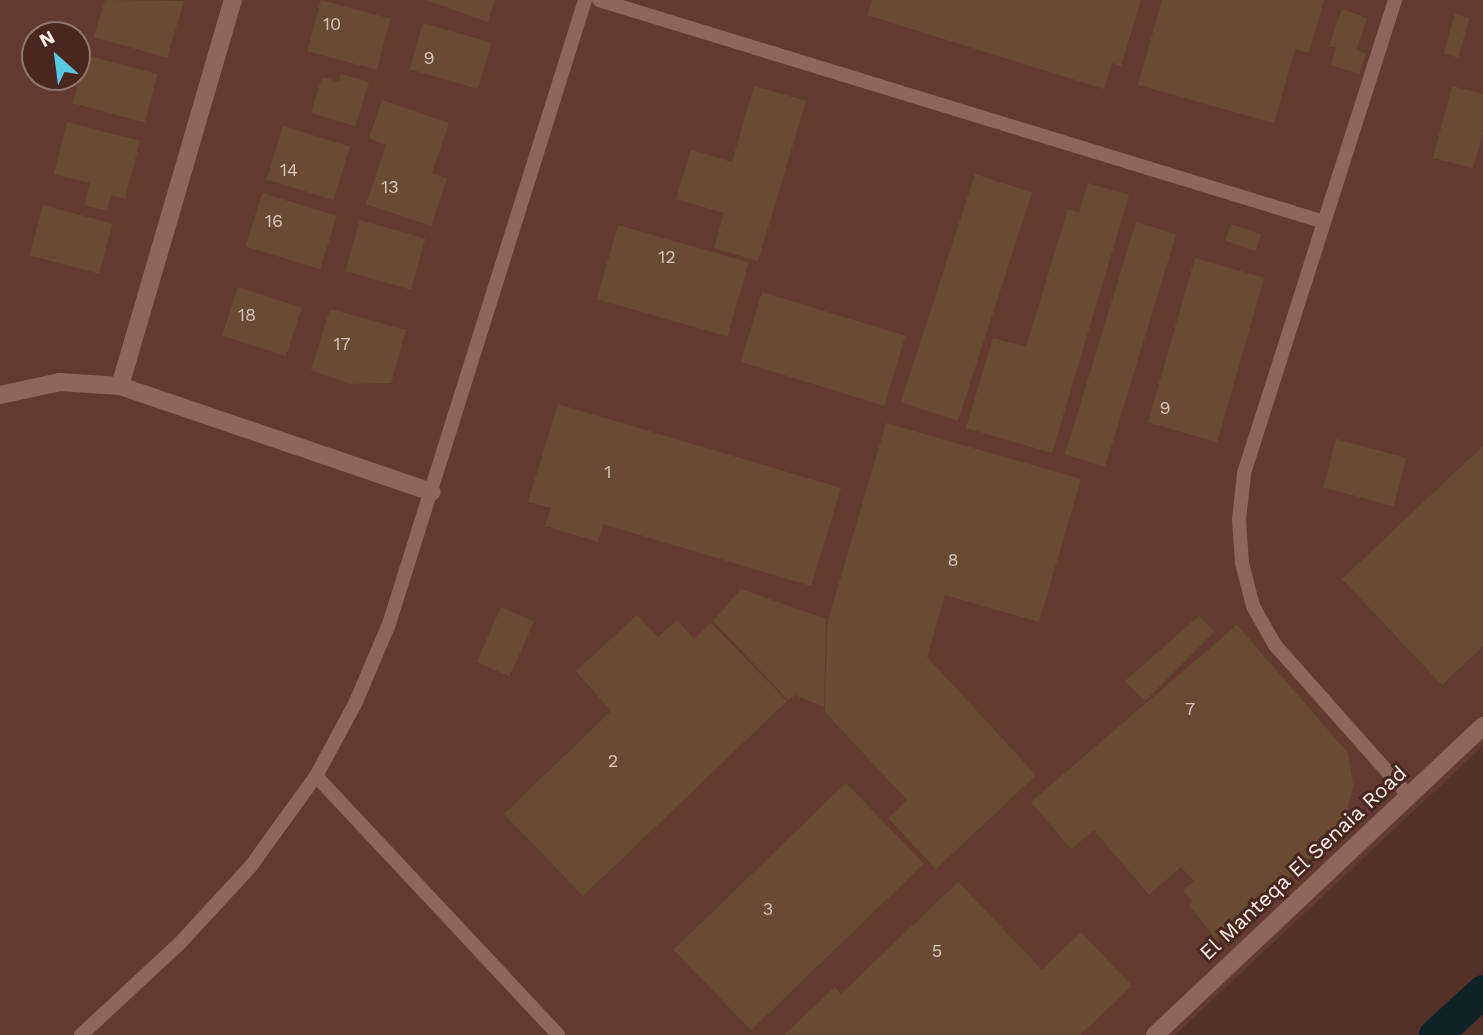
<!DOCTYPE html>
<style>
body{margin:0}
#map{position:relative;width:1483px;height:1035px;overflow:hidden;background:#543128;font-family:"Work Sans",sans-serif}
div>[style]{position:absolute}
.built>*{inset:0;background:#633a2f}
.canal>*{height:33px;margin:-16.5px;padding:0 16.5px;transform-origin:16.5px;border-radius:16.5px;background:#0e2327}
.building>*{inset:0;background:#694a35;transform-origin:0 0}
.lane>*{height:14px;margin:-7px;padding:0 7px;transform-origin:7px;border-radius:7px;background:#8d665c}
.street>*{height:18px;margin:-9px;padding:0 9px;transform-origin:9px;border-radius:9px;background:#8d665c}
.secondary>*{height:18px;margin:-9px;padding:0 9px;transform-origin:9px;border-radius:9px;background:#8d665c}
span{translate:-50% -50%;white-space:nowrap;text-align:center;line-height:1.15;-webkit-text-stroke:6px #49271e;paint-order:stroke}
.number-label{font-size:18px;color:#d7c5be}
.number-label span{-webkit-text-stroke-width:0}
.street-label{font-size:21px;color:#fceeeb}
.north{position:absolute;left:21px;top:21px;width:70px;height:70px;box-sizing:border-box;background:#49271e;border:2px solid #917770;border-radius:50%;rotate:332deg;font-size:19px;font-weight:700;line-height:28px;text-align:center;color:#fceeeb}
.north::after{content:'';display:block;margin:auto;width:24px;height:32px;background:#57c9e3;clip-path:polygon(50% 0,100% 100%,50% 72%,0 100%)}
</style>
<div id="map">
<div class="built">
<i style="clip-path:polygon(evenodd,0 0,1483px 0,1483px 746px,1175px 1035px,0 1035px,0 0,35px 35px,77px 35px,77px 77px,35px 77px,35px 35px)"></i>
</div>
<div class="canal">
<i style="left:1435px;top:1035px;width:65px;rotate:-42.5deg"></i>
</div>
<div class="building">
<i style="clip-path:polygon(105px 0,184px 1px,167px 58px,94px 37px)"></i>
<i style="left:321px;top:0;width:72px;height:53px;rotate:15deg"></i>
<i style="clip-path:polygon(426px 0,495px 0,488px 22px)"></i>
<i style="clip-path:polygon(872px 0,1141px 0,1121px 66px,1112px 63px,1104px 89px,867px 15px)"></i>
<i style="clip-path:polygon(1162px 0,1324px 0,1309px 53px,1295px 49px,1274px 123px,1138px 85px)"></i>
<i style="clip-path:polygon(1342px 9px,1367px 18px,1356px 50px,1366px 54px,1359px 74px,1331px 65px,1336px 48px,1329px 46px)"></i>
<i style="left:1455px;top:14px;width:15px;height:41px;rotate:16deg"></i>
<i style="left:423px;top:23px;width:71px;height:48px;rotate:16deg"></i>
<i style="left:86px;top:55px;width:74px;height:50px;rotate:15deg"></i>
<i style="clip-path:polygon(341px 74px,369px 82px,355px 126px,311px 113px,322px 77px,339px 82px)"></i>
<i style="clip-path:polygon(754px 86px,806px 101px,758px 261px,714px 248px,724px 213px,676px 199px,691px 150px,732px 162px)"></i>
<i style="clip-path:polygon(1452px 86px,1483px 94px,1483px 133px,1473px 168px,1433px 158px)"></i>
<i style="clip-path:polygon(382px 100px,449px 123px,432px 173px,447px 178px,431px 226px,366px 204px,386px 145px,369px 138px)"></i>
<i style="clip-path:polygon(67px 122px,140px 141px,125px 199px,111px 195px,107px 211px,84px 205px,90px 183px,54px 174px)"></i>
<i style="left:283px;top:126px;width:70px;height:56px;rotate:17deg"></i>
<i style="left:975px;top:174px;width:60px;height:240px;rotate:18deg"></i>
<i style="clip-path:polygon(1088px 183px,1129px 195px,1052px 453px,966px 428px,993px 338px,1026px 347px,1068px 209px,1079px 212px)"></i>
<i style="left:262px;top:193px;width:78px;height:56px;rotate:17deg"></i>
<i style="left:43px;top:205px;width:72px;height:52px;rotate:15deg"></i>
<i style="left:360px;top:220px;width:68px;height:53px;rotate:16deg"></i>
<i style="left:1136px;top:222px;width:42px;height:243px;rotate:17deg"></i>
<i style="left:1231px;top:224px;width:32px;height:18px;rotate:18deg"></i>
<i style="left:618px;top:225px;width:136px;height:77px;rotate:16deg"></i>
<i style="left:1195px;top:258px;width:72px;height:171px;rotate:16deg"></i>
<i style="left:238px;top:287px;width:67px;height:51px;rotate:18deg"></i>
<i style="left:762px;top:292px;width:150px;height:73px;rotate:17deg"></i>
<i style="clip-path:polygon(330px 309px,406px 330px,391px 383px,350px 384px,311px 370px)"></i>
<i style="clip-path:polygon(558px 404px,841px 488px,811px 586px,603px 524px,598px 542px,545px 526px,551px 508px,528px 502px)"></i>
<i style="clip-path:polygon(886px 423px,1081px 479px,1039px 622px,945px 595px,927px 657px,1036px 775px,936px 869px,888px 818px,907px 800px,825px 712px,827px 624px)"></i>
<i style="left:1336px;top:439px;width:73px;height:50px;rotate:15deg"></i>
<i style="clip-path:polygon(1483px 446px,1483px 646px,1442px 685px,1342px 579px)"></i>
<i style="clip-path:polygon(741px 589px,826px 619px,824px 707px,795px 695px,788px 700px,713px 621px)"></i>
<i style="left:501px;top:607px;width:36px;height:60px;rotate:24deg"></i>
<i style="clip-path:polygon(637px 615px,658px 637px,677px 620px,694px 639px,711px 623px,787px 701px,583px 896px,504px 814px,611px 711px,576px 671px)"></i>
<i style="clip-path:polygon(1199px 616px,1215px 631px,1145px 701px,1125px 681px)"></i>
<i style="clip-path:polygon(1237px 625px,1348px 753px,1353px 785px,1344px 826px,1335px 841px,1216px 939px,1189px 905px,1193px 902px,1183px 890px,1194px 881px,1181px 867px,1149px 895px,1094px 830px,1071px 849px,1031px 802px)"></i>
<i style="left:846px;top:783px;width:112px;height:240px;rotate:46deg"></i>
<i style="clip-path:polygon(958px 882px,1042px 970px,1081px 932px,1132px 986px,1080px 1035px,784px 1035px,835px 987px,841px 994px)"></i>
</div>
<div class="lane">
<i style="left:599px;top:0;width:758px;rotate:17.02deg"></i>
<i style="left:1395px;top:0;width:497px;rotate:107.7deg"></i>
<i style="left:1244px;top:474px;width:45px;rotate:96.3deg"></i>
<i style="left:1239px;top:519px;width:44px;rotate:86.1deg"></i>
<i style="left:1242px;top:563px;width:44px;rotate:75.7deg"></i>
<i style="left:1253px;top:606px;width:45px;rotate:60.6deg"></i>
<i style="left:1275px;top:645px;width:200px;rotate:48.4deg"></i>
<i style="left:316px;top:776px;width:354px;rotate:46.9deg"></i>
<i style="left:81px;top:1035px;width:135px;rotate:-42.9deg"></i>
<i style="left:180px;top:943px;width:105px;rotate:-47.3deg"></i>
<i style="left:251px;top:866px;width:111px;rotate:-54.2deg"></i>
<i style="left:316px;top:776px;width:82px;rotate:-61.6deg"></i>
<i style="left:355px;top:704px;width:87px;rotate:-67deg"></i>
<i style="left:389px;top:624px;width:654px;rotate:-72.56deg"></i>
</div>
<div class="street">
<i style="left:120px;top:386px;width:402px;rotate:-73.7deg"></i>
<i style="left:0;top:395px;width:61px;rotate:-12.2deg"></i>
<i style="left:60px;top:382px;width:60px;rotate:3.8deg"></i>
<i style="left:120px;top:386px;width:329px;rotate:18.8deg"></i>
</div>
<div class="secondary">
<i style="left:1155px;top:1035px;width:451px;rotate:-43.3deg"></i>
</div>
<div class="number-label">
<span style="left:332px;top:24px">10</span>
<span style="left:429px;top:58px">9</span>
<span style="left:289px;top:170px">14</span>
<span style="left:390px;top:187px">13</span>
<span style="left:274px;top:221px">16</span>
<span style="left:667px;top:257px">12</span>
<span style="left:247px;top:315px">18</span>
<span style="left:342px;top:344px">17</span>
<span style="left:1165px;top:408px">9</span>
<span style="left:608px;top:472px">1</span>
<span style="left:953px;top:560px">8</span>
<span style="left:1190px;top:709px">7</span>
<span style="left:613px;top:761px">2</span>
<span style="left:768px;top:909px">3</span>
<span style="left:937px;top:951px">5</span>
</div>
<div class="street-label">
<span style="left:1303px;top:863px;rotate:-43deg">El Manteqa El Senaia Road</span>
</div>
<div class="north">N</div>
</div>
